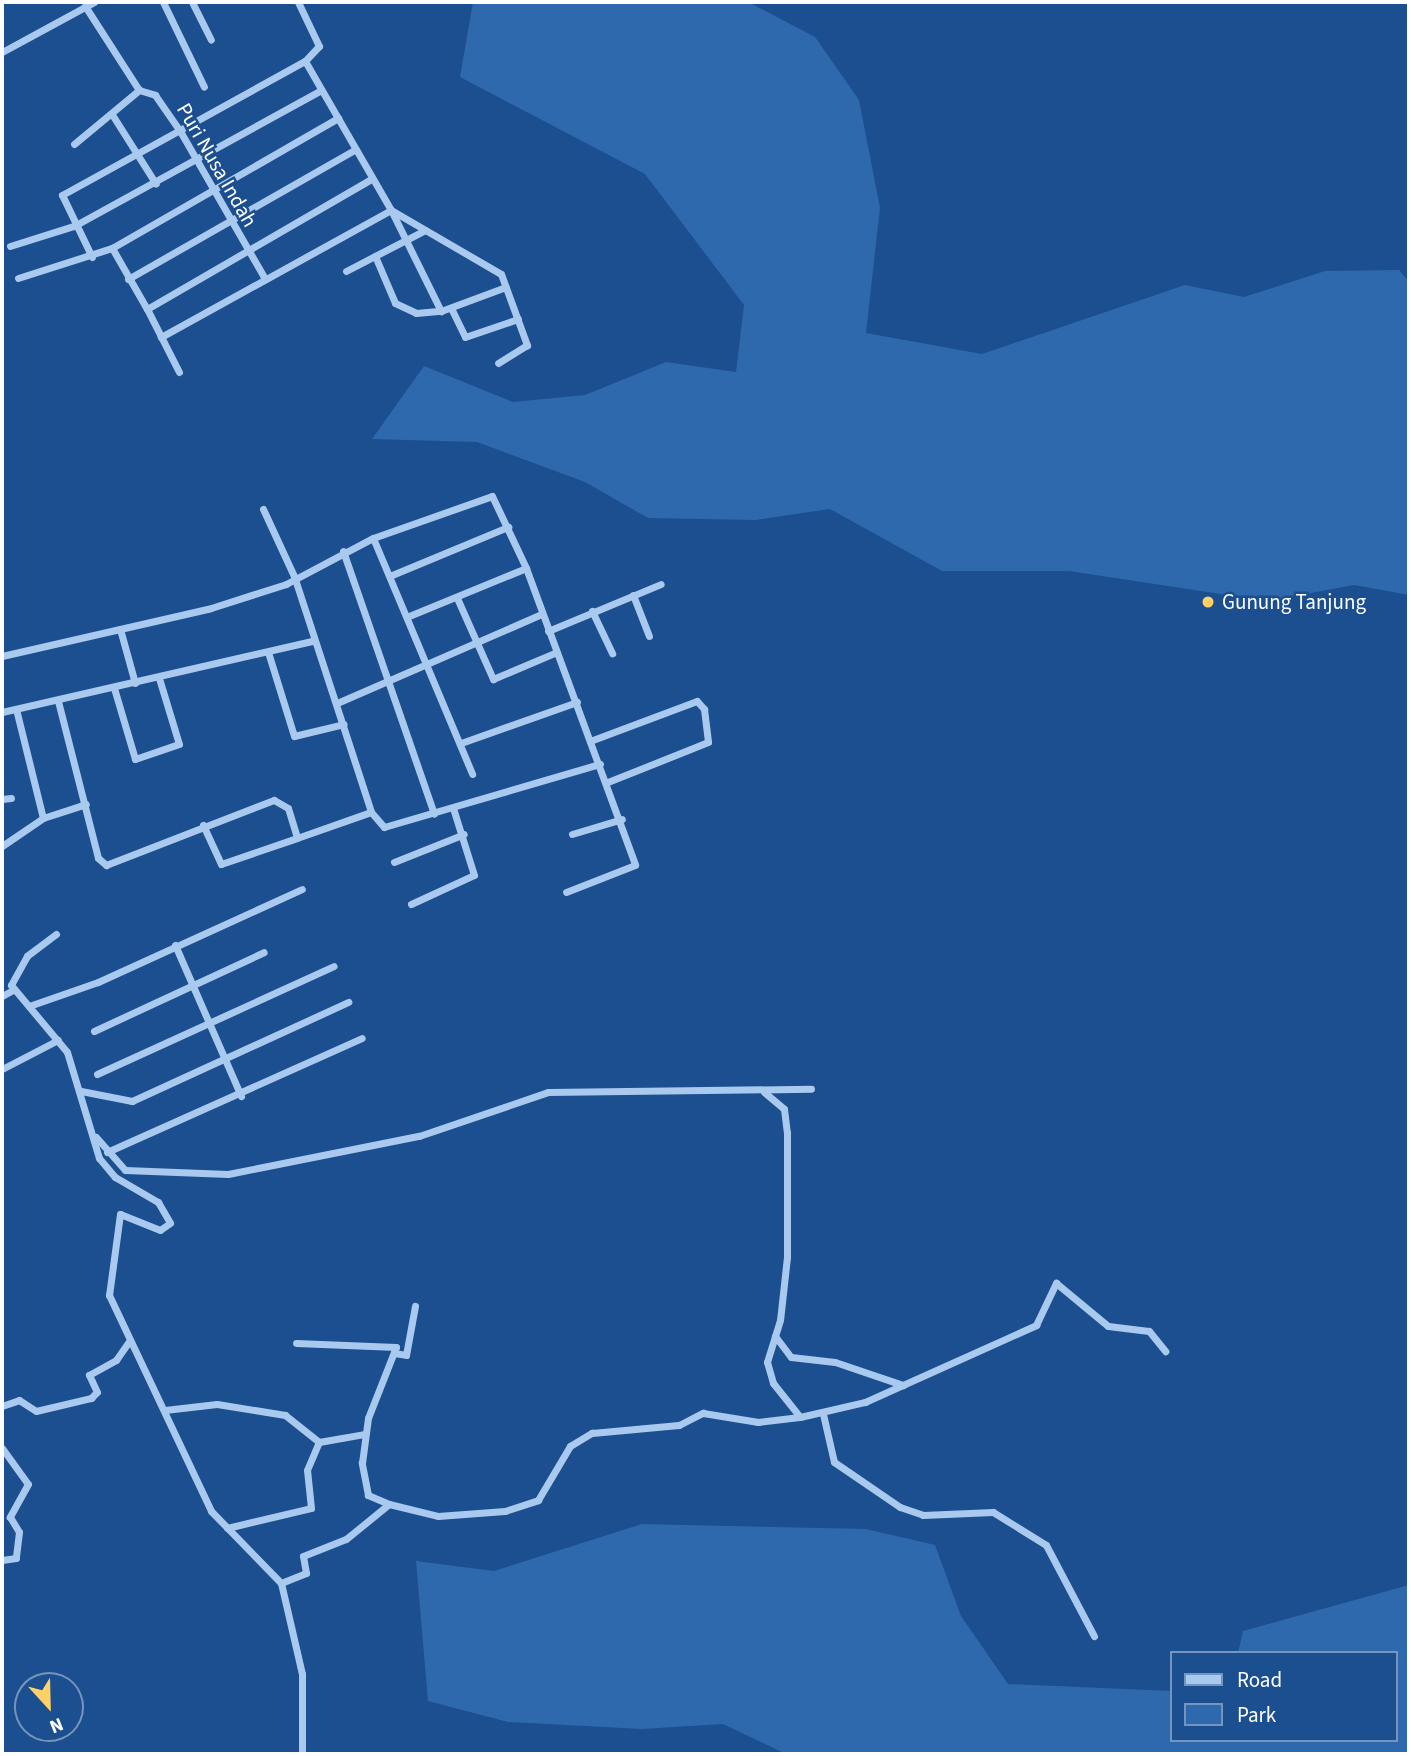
<!DOCTYPE html>
<style>
body{margin:0}
#map{position:relative;width:1411px;height:1756px;overflow:hidden;background:#1b4f8f;font-family:"Source Sans 3",sans-serif}
div>[style]{position:absolute}
.green>*{inset:0;background:#2e69ad}
.street>*{height:7px;margin:-3.5px;padding:0 3.5px;transform-origin:3.5px;border-radius:3.5px;background:#a9c9ee}
.dots>*{width:19px;height:19px;translate:-50% -50%;box-sizing:border-box;border:4px solid #1b4f8f;border-radius:50%}
span{translate:-50% -50%;white-space:nowrap;text-align:center;line-height:1.15;-webkit-text-stroke:5px #1b4f8f;paint-order:stroke}
.street-label{font-size:21px;color:#fff}
.poi-label{font-size:21px;color:#fff}
.left{translate:0 -50%;text-align:left}
.frame{position:absolute;inset:0;border:4px solid #fff;pointer-events:none}
.legend{position:absolute;left:1170px;top:1651px;width:228px;height:91px;box-sizing:border-box;background:#1b4f8f;border:2px solid #7695bc;margin:0;padding:9px 12px;list-style:none;font-size:21px;color:#fff}
.legend li{display:flex;align-items:center;gap:14px;height:35px}
.legend b{width:35px;border:2px solid #7695bc}
.north{position:absolute;left:14px;top:1672px;width:70px;height:70px;box-sizing:border-box;background:#1b4f8f;border:2px solid #7695bc;border-radius:50%;rotate:158deg;font-size:19px;font-weight:700;line-height:28px;text-align:center;color:#fff}
.north::after{content:'';display:block;margin:auto;width:24px;height:32px;background:#ffd166;clip-path:polygon(50% 0,100% 100%,50% 72%,0 100%)}
</style>
<div id="map">
<div class="green">
<i style="clip-path:polygon(473px 2px,748px 2px,815px 37px,859px 100px,880px 208px,866px 333px,982px 354px,1185px 285px,1244px 297px,1325px 271px,1399px 270px,1409px 282px,1409px 595px,1354px 585px,1267px 601px,1069px 571px,942px 571px,830px 509px,756px 520px,648px 518px,585px 482px,477px 442px,372px 439px,424px 366px,513px 402px,585px 395px,666px 362px,736px 372px,744px 305px,645px 174px,460px 77px)"></i>
<i style="clip-path:polygon(642px 1524px,866px 1529px,935px 1545px,961px 1616px,1008px 1684px,1171px 1691px,1171px 1740px,1395px 1740px,1395px 1653px,1238px 1653px,1243px 1631px,1409px 1585px,1409px 1754px,786px 1754px,723px 1724px,642px 1729px,508px 1722px,428px 1701px,416px 1561px,494px 1571px)"></i>
</div>
<div class="street">
<i style="left:163px;top:2px;width:94px;rotate:64.2deg"></i>
<i style="left:192px;top:2px;width:42px;rotate:63.4deg"></i>
<i style="left:298px;top:2px;width:49px;rotate:64.5deg"></i>
<i style="left:319px;top:46px;width:21px;rotate:133deg"></i>
<i style="left:85px;top:6px;width:100px;rotate:57.3deg"></i>
<i style="left:139px;top:90px;width:17px;rotate:17deg"></i>
<i style="left:155px;top:95px;width:44px;rotate:55.2deg"></i>
<i style="left:180px;top:131px;width:171px;rotate:60.1deg"></i>
<i style="left:2px;top:52px;width:105px;rotate:-28.5deg"></i>
<i style="left:113px;top:116px;width:80px;rotate:57.7deg"></i>
<i style="left:74px;top:144px;width:85px;rotate:-39.7deg"></i>
<i style="left:391px;top:210px;width:127px;rotate:30.2deg"></i>
<i style="left:501px;top:274px;width:76px;rotate:69.9deg"></i>
<i style="left:527px;top:345px;width:34px;rotate:148deg"></i>
<i style="left:391px;top:210px;width:113px;rotate:63.7deg"></i>
<i style="left:441px;top:311px;width:69px;rotate:-20.3deg"></i>
<i style="left:10px;top:246px;width:67px;rotate:-17.4deg"></i>
<i style="left:74px;top:226px;width:282px;rotate:-28.8deg"></i>
<i style="left:112px;top:248px;width:70px;rotate:60.2deg"></i>
<i style="left:375px;top:256px;width:51px;rotate:66.9deg"></i>
<i style="left:395px;top:303px;width:23px;rotate:25deg"></i>
<i style="left:416px;top:313px;width:25px;rotate:-5deg"></i>
<i style="left:92px;top:257px;width:69px;rotate:-115.8deg"></i>
<i style="left:62px;top:195px;width:277px;rotate:-28.9deg"></i>
<i style="left:305px;top:61px;width:172px;rotate:60deg"></i>
<i style="left:391px;top:210px;width:263px;rotate:151.1deg"></i>
<i style="left:346px;top:271px;width:89px;rotate:-27.4deg"></i>
<i style="left:18px;top:278px;width:99px;rotate:-17.7deg"></i>
<i style="left:112px;top:248px;width:261px;rotate:-29.9deg"></i>
<i style="left:128px;top:279px;width:262px;rotate:-29.7deg"></i>
<i style="left:451px;top:308px;width:32px;rotate:64deg"></i>
<i style="left:465px;top:337px;width:56px;rotate:-18.8deg"></i>
<i style="left:179px;top:372px;width:71px;rotate:-116.9deg"></i>
<i style="left:147px;top:309px;width:259px;rotate:-30.1deg"></i>
<i style="left:263px;top:509px;width:74px;rotate:65.2deg"></i>
<i style="left:294px;top:576px;width:248px;rotate:71.9deg"></i>
<i style="left:371px;top:812px;width:20px;rotate:49deg"></i>
<i style="left:384px;top:827px;width:225px;rotate:-16.3deg"></i>
<i style="left:373px;top:538px;width:256px;rotate:67.2deg"></i>
<i style="left:343px;top:551px;width:278px;rotate:70.9deg"></i>
<i style="left:392px;top:575px;width:126px;rotate:-22.5deg"></i>
<i style="left:633px;top:595px;width:44px;rotate:68.7deg"></i>
<i style="left:457px;top:598px;width:89px;rotate:66deg"></i>
<i style="left:493px;top:679px;width:69px;rotate:-22.9deg"></i>
<i style="left:592px;top:611px;width:47px;rotate:64.5deg"></i>
<i style="left:409px;top:616px;width:126px;rotate:-22.3deg"></i>
<i style="left:120px;top:629px;width:56px;rotate:74.5deg"></i>
<i style="left:548px;top:631px;width:122px;rotate:-22.6deg"></i>
<i style="left:268px;top:652px;width:88px;rotate:72.8deg"></i>
<i style="left:294px;top:736px;width:51px;rotate:-13.5deg"></i>
<i style="left:2px;top:656px;width:214px;rotate:-12.9deg"></i>
<i style="left:211px;top:608px;width:79px;rotate:-17.7deg"></i>
<i style="left:286px;top:584px;width:98px;rotate:-27.9deg"></i>
<i style="left:373px;top:538px;width:126px;rotate:-19.4deg"></i>
<i style="left:492px;top:496px;width:80px;rotate:64.7deg"></i>
<i style="left:526px;top:568px;width:316px;rotate:69.8deg"></i>
<i style="left:635px;top:865px;width:74px;rotate:158.6deg"></i>
<i style="left:114px;top:688px;width:74px;rotate:73.5deg"></i>
<i style="left:135px;top:759px;width:46px;rotate:-18.8deg"></i>
<i style="left:179px;top:744px;width:69px;rotate:-106.9deg"></i>
<i style="left:58px;top:701px;width:162px;rotate:75.7deg"></i>
<i style="left:98px;top:858px;width:11px;rotate:41deg"></i>
<i style="left:106px;top:865px;width:180px;rotate:-21.2deg"></i>
<i style="left:274px;top:800px;width:16px;rotate:30deg"></i>
<i style="left:288px;top:808px;width:31px;rotate:73deg"></i>
<i style="left:297px;top:838px;width:78px;rotate:-19.4deg"></i>
<i style="left:337px;top:703px;width:223px;rotate:-23.5deg"></i>
<i style="left:16px;top:709px;width:112px;rotate:76.1deg"></i>
<i style="left:2px;top:712px;width:318px;rotate:-12.9deg"></i>
<i style="left:590px;top:741px;width:114px;rotate:-20.5deg"></i>
<i style="left:697px;top:701px;width:11px;rotate:49deg"></i>
<i style="left:704px;top:709px;width:33px;rotate:83deg"></i>
<i style="left:708px;top:742px;width:108px;rotate:158.2deg"></i>
<i style="left:461px;top:743px;width:123px;rotate:-19.5deg"></i>
<i style="left:2px;top:799px;width:9px;rotate:-6deg"></i>
<i style="left:203px;top:825px;width:43px;rotate:65.2deg"></i>
<i style="left:221px;top:864px;width:80px;rotate:-18.9deg"></i>
<i style="left:572px;top:834px;width:52px;rotate:-16.7deg"></i>
<i style="left:2px;top:846px;width:50px;rotate:-34.3deg"></i>
<i style="left:43px;top:818px;width:45px;rotate:-18deg"></i>
<i style="left:394px;top:862px;width:75px;rotate:-21.8deg"></i>
<i style="left:411px;top:904px;width:69px;rotate:-24.7deg"></i>
<i style="left:474px;top:875px;width:70px;rotate:-107.4deg"></i>
<i style="left:56px;top:934px;width:36px;rotate:143deg"></i>
<i style="left:27px;top:956px;width:33px;rotate:119deg"></i>
<i style="left:11px;top:985px;width:87px;rotate:50.1deg"></i>
<i style="left:67px;top:1052px;width:111px;rotate:73.2deg"></i>
<i style="left:99px;top:1158px;width:25px;rotate:50deg"></i>
<i style="left:115px;top:1177px;width:50px;rotate:30.2deg"></i>
<i style="left:158px;top:1202px;width:24px;rotate:60deg"></i>
<i style="left:170px;top:1223px;width:12px;rotate:145deg"></i>
<i style="left:160px;top:1230px;width:43px;rotate:-158.2deg"></i>
<i style="left:120px;top:1214px;width:82px;rotate:97.7deg"></i>
<i style="left:109px;top:1295px;width:239px;rotate:64.7deg"></i>
<i style="left:211px;top:1511px;width:100px;rotate:45.8deg"></i>
<i style="left:281px;top:1583px;width:27px;rotate:-22deg"></i>
<i style="left:306px;top:1573px;width:17px;rotate:-100deg"></i>
<i style="left:303px;top:1556px;width:46px;rotate:-21.6deg"></i>
<i style="left:346px;top:1539px;width:55px;rotate:-39.1deg"></i>
<i style="left:389px;top:1504px;width:23px;rotate:-157deg"></i>
<i style="left:368px;top:1495px;width:33px;rotate:-101deg"></i>
<i style="left:362px;top:1463px;width:45px;rotate:-82.4deg"></i>
<i style="left:368px;top:1418px;width:76px;rotate:-68.5deg"></i>
<i style="left:396px;top:1347px;width:100px;rotate:-177.7deg"></i>
<i style="left:175px;top:945px;width:165px;rotate:66.4deg"></i>
<i style="left:2px;top:996px;width:13px;rotate:-29deg"></i>
<i style="left:29px;top:1006px;width:73px;rotate:-19.2deg"></i>
<i style="left:98px;top:982px;width:224px;rotate:-24.5deg"></i>
<i style="left:94px;top:1031px;width:187px;rotate:-24.9deg"></i>
<i style="left:2px;top:1069px;width:63px;rotate:-27.4deg"></i>
<i style="left:97px;top:1074px;width:260px;rotate:-24.5deg"></i>
<i style="left:81px;top:1091px;width:52px;rotate:11.1deg"></i>
<i style="left:132px;top:1101px;width:238px;rotate:-24.6deg"></i>
<i style="left:764px;top:1092px;width:26px;rotate:40deg"></i>
<i style="left:784px;top:1109px;width:24px;rotate:83deg"></i>
<i style="left:787px;top:1133px;width:124px;rotate:90deg"></i>
<i style="left:787px;top:1257px;width:63px;rotate:96.3deg"></i>
<i style="left:780px;top:1320px;width:44px;rotate:107.2deg"></i>
<i style="left:767px;top:1362px;width:22px;rotate:74deg"></i>
<i style="left:773px;top:1383px;width:43px;rotate:51.5deg"></i>
<i style="left:800px;top:1417px;width:67px;rotate:-13deg"></i>
<i style="left:865px;top:1402px;width:188px;rotate:-24.2deg"></i>
<i style="left:1036px;top:1325px;width:47px;rotate:-64.5deg"></i>
<i style="left:1056px;top:1283px;width:67px;rotate:39.6deg"></i>
<i style="left:1108px;top:1326px;width:41px;rotate:7deg"></i>
<i style="left:1149px;top:1331px;width:26px;rotate:51deg"></i>
<i style="left:96px;top:1137px;width:44px;rotate:48.7deg"></i>
<i style="left:125px;top:1170px;width:103px;rotate:2.2deg"></i>
<i style="left:228px;top:1174px;width:195px;rotate:-11.3deg"></i>
<i style="left:419px;top:1136px;width:136px;rotate:-18.8deg"></i>
<i style="left:548px;top:1092px;width:263px;rotate:-0.7deg"></i>
<i style="left:107px;top:1152px;width:279px;rotate:-24.1deg"></i>
<i style="left:775px;top:1336px;width:26px;rotate:53deg"></i>
<i style="left:791px;top:1357px;width:44px;rotate:6.5deg"></i>
<i style="left:835px;top:1362px;width:72px;rotate:18.7deg"></i>
<i style="left:394px;top:1353px;width:12px;rotate:9deg"></i>
<i style="left:406px;top:1355px;width:50px;rotate:-79.6deg"></i>
<i style="left:2px;top:1406px;width:18px;rotate:-19deg"></i>
<i style="left:19px;top:1400px;width:20px;rotate:33deg"></i>
<i style="left:36px;top:1411px;width:57px;rotate:-13.3deg"></i>
<i style="left:91px;top:1398px;width:8px;rotate:-45deg"></i>
<i style="left:97px;top:1392px;width:19px;rotate:-115deg"></i>
<i style="left:89px;top:1375px;width:31px;rotate:-29deg"></i>
<i style="left:116px;top:1360px;width:24px;rotate:-55deg"></i>
<i style="left:165px;top:1410px;width:52px;rotate:-6.6deg"></i>
<i style="left:217px;top:1404px;width:69px;rotate:9.2deg"></i>
<i style="left:285px;top:1415px;width:43px;rotate:38.5deg"></i>
<i style="left:823px;top:1414px;width:49px;rotate:77.1deg"></i>
<i style="left:834px;top:1462px;width:80px;rotate:34.3deg"></i>
<i style="left:900px;top:1507px;width:24px;rotate:19deg"></i>
<i style="left:923px;top:1515px;width:70px;rotate:-2.5deg"></i>
<i style="left:993px;top:1512px;width:62px;rotate:31.9deg"></i>
<i style="left:1046px;top:1545px;width:103px;rotate:62.2deg"></i>
<i style="left:2px;top:1448px;width:44px;rotate:54.2deg"></i>
<i style="left:28px;top:1484px;width:38px;rotate:119deg"></i>
<i style="left:10px;top:1517px;width:17px;rotate:59deg"></i>
<i style="left:19px;top:1532px;width:26px;rotate:97deg"></i>
<i style="left:16px;top:1558px;width:14px;rotate:172deg"></i>
<i style="left:389px;top:1504px;width:50px;rotate:13.8deg"></i>
<i style="left:438px;top:1516px;width:67px;rotate:-4.3deg"></i>
<i style="left:505px;top:1511px;width:35px;rotate:-18deg"></i>
<i style="left:538px;top:1500px;width:63px;rotate:-59.3deg"></i>
<i style="left:570px;top:1446px;width:26px;rotate:-31deg"></i>
<i style="left:592px;top:1433px;width:87px;rotate:-5.3deg"></i>
<i style="left:679px;top:1425px;width:27px;rotate:-27deg"></i>
<i style="left:703px;top:1413px;width:56px;rotate:9.3deg"></i>
<i style="left:758px;top:1422px;width:42px;rotate:-6.8deg"></i>
<i style="left:227px;top:1528px;width:86px;rotate:-13.4deg"></i>
<i style="left:311px;top:1508px;width:38px;rotate:-96deg"></i>
<i style="left:307px;top:1470px;width:30px;rotate:-67deg"></i>
<i style="left:319px;top:1442px;width:47px;rotate:-9.9deg"></i>
<i style="left:281px;top:1583px;width:93px;rotate:77deg"></i>
<i style="left:302px;top:1674px;width:80px;rotate:90deg"></i>
</div>
<div class="dots">
<i style="left:1208px;top:602px;background:#ffd166"></i>
</div>
<div class="street-label">
<span style="left:217px;top:165px;rotate:60deg">Puri Nusa Indah</span>
</div>
<div class="poi-label">
<span class="left" style="left:1222px;top:602px">Gunung Tanjung</span>
</div>
<div class="frame"></div>
<ul class="legend">
<li><b style="height:9px;background:#a9c9ee"></b>Road</li>
<li><b style="height:19px;background:#2e69ad"></b>Park</li>
</ul>
<div class="north">N</div>
</div>
